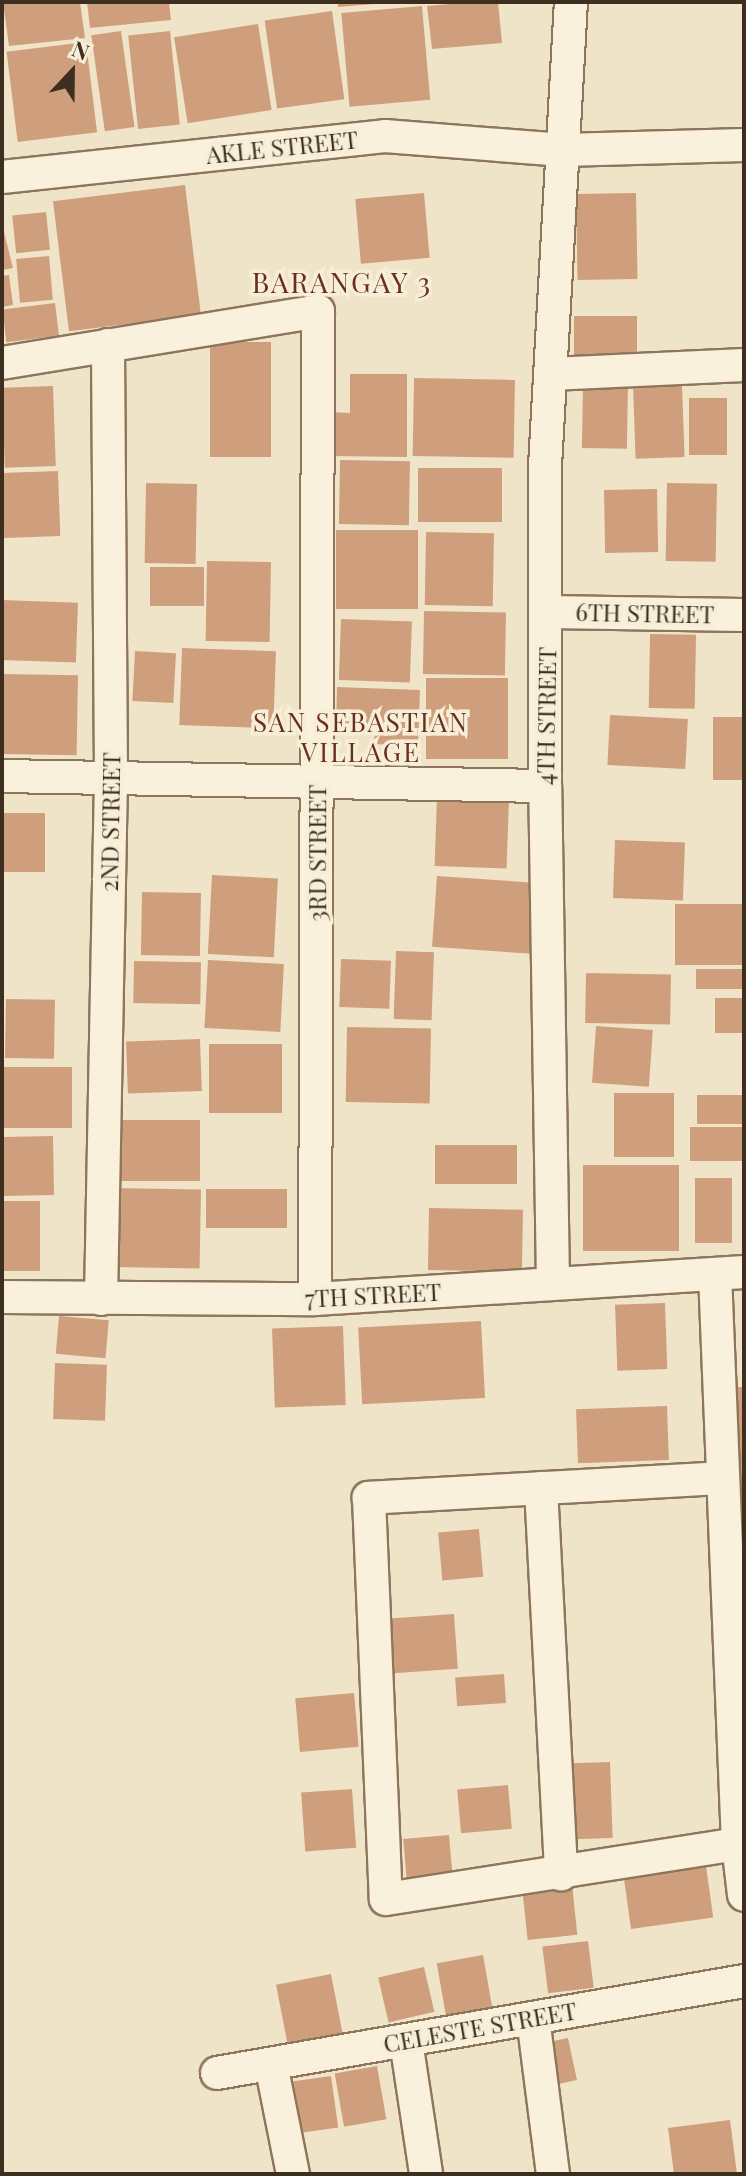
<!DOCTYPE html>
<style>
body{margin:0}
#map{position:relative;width:746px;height:2176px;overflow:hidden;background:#f0e4c8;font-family:"Playfair Display",serif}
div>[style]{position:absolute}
.building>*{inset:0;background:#cf9f7d;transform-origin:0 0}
.roads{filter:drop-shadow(2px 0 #8d765c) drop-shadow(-2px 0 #8d765c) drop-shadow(0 2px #8d765c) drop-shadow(0 -2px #8d765c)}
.minor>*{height:32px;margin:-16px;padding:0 16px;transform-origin:16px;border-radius:16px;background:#faf1dc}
span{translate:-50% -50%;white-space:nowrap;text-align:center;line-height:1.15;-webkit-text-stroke:7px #f7eed8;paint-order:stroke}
.street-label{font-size:24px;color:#3d2e20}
.neighbourhood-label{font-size:26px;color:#6b2e1e;letter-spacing:2px}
.quarter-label{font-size:28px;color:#6b2e1e;letter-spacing:2px}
.frame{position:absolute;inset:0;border:4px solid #3d2e20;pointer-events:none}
.north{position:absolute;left:32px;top:32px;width:80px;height:80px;-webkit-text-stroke:6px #f7eed8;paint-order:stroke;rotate:22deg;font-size:22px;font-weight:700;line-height:32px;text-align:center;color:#3d2e20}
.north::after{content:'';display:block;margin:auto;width:28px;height:36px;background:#3d2e20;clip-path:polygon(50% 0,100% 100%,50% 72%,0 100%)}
</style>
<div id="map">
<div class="building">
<i style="clip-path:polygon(3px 2px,80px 2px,85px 38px,9px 46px)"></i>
<i style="clip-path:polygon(87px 2px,169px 2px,171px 20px,90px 28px)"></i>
<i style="clip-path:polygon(338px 2px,373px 2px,374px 4px,338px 7px)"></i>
<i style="clip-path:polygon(472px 2px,498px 2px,502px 43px,432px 49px,427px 6px)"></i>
<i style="left:422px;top:6px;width:94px;height:81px;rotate:85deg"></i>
<i style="left:332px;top:11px;width:89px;height:68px;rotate:82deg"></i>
<i style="left:258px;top:24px;width:87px;height:85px;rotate:81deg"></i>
<i style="left:121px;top:31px;width:97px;height:30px;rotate:82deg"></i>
<i style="left:170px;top:31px;width:94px;height:42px;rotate:84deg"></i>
<i style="left:86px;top:42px;width:91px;height:80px;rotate:83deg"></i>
<i style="left:185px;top:185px;width:131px;height:133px;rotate:83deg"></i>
<i style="left:424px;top:193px;width:65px;height:69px;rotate:85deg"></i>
<i style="left:636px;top:193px;width:86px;height:60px;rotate:89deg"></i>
<i style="left:46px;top:212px;width:38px;height:34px;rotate:84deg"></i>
<i style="clip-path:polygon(2px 224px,13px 268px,2px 270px)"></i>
<i style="left:49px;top:256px;width:44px;height:33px;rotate:85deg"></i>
<i style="clip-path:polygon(9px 275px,13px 305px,2px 307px,2px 276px)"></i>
<i style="left:55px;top:303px;width:33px;height:53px;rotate:83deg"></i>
<i style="left:574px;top:316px;width:63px;height:45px"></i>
<i style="left:210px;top:342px;width:61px;height:115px"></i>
<i style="clip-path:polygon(350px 374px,407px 374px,407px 457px,328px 456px,329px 412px,350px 413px)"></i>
<i style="left:414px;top:378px;width:101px;height:78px;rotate:1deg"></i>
<i style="left:583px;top:384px;width:45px;height:64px;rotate:1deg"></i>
<i style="left:682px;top:384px;width:73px;height:49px;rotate:88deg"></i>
<i style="left:53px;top:386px;width:80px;height:51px;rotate:88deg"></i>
<i style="left:689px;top:398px;width:38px;height:57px"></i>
<i style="left:340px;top:460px;width:70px;height:64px;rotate:1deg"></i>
<i style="left:502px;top:468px;width:54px;height:84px;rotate:90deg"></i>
<i style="left:58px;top:471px;width:65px;height:56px;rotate:88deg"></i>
<i style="left:146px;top:483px;width:51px;height:80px;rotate:1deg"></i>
<i style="left:667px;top:483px;width:50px;height:78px;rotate:1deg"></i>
<i style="left:657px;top:489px;width:63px;height:53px;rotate:89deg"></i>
<i style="left:336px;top:530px;width:82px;height:79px"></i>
<i style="left:426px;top:532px;width:68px;height:73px;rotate:1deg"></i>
<i style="left:207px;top:561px;width:64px;height:80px;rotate:1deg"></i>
<i style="left:204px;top:567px;width:39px;height:54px;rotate:90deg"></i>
<i style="left:2px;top:600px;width:76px;height:60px;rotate:2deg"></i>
<i style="left:424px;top:611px;width:82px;height:63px;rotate:1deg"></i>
<i style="left:341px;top:619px;width:71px;height:61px;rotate:2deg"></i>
<i style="left:650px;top:634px;width:46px;height:74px;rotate:1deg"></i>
<i style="left:182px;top:648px;width:94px;height:77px;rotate:2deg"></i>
<i style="left:135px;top:651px;width:41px;height:50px;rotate:3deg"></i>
<i style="left:2px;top:674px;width:76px;height:80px;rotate:1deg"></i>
<i style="left:426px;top:678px;width:82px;height:81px"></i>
<i style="clip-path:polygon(337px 687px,420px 690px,418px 746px,374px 744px,375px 728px,336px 726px)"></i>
<i style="left:610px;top:715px;width:78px;height:50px;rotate:3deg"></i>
<i style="left:713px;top:717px;width:31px;height:63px"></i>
<i style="left:437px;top:797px;width:72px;height:69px;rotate:2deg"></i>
<i style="left:2px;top:813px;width:43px;height:59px"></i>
<i style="left:615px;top:840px;width:70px;height:58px;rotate:2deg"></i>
<i style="left:212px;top:875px;width:66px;height:79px;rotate:3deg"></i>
<i style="left:437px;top:876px;width:101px;height:71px;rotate:4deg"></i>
<i style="left:142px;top:892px;width:59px;height:63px;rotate:1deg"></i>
<i style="left:744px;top:904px;width:61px;height:69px;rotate:90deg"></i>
<i style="left:396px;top:951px;width:38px;height:68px;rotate:2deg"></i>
<i style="left:341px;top:959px;width:50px;height:48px;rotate:2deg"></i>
<i style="left:208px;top:960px;width:76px;height:68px;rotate:3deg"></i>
<i style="left:134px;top:961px;width:67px;height:42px;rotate:1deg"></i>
<i style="left:696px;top:969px;width:48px;height:20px"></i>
<i style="left:586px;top:973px;width:85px;height:50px;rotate:1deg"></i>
<i style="left:715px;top:998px;width:29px;height:35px"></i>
<i style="left:6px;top:999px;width:49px;height:59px;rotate:1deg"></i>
<i style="left:596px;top:1026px;width:57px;height:57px;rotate:4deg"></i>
<i style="left:347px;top:1027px;width:84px;height:75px;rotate:1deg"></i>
<i style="left:200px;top:1039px;width:52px;height:74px;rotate:88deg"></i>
<i style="left:209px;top:1044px;width:73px;height:69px"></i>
<i style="left:2px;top:1067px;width:70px;height:61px"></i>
<i style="left:614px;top:1093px;width:60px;height:64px"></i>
<i style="left:697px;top:1095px;width:47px;height:29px"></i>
<i style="left:200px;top:1120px;width:61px;height:90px;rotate:90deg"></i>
<i style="left:690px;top:1127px;width:52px;height:34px"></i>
<i style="left:53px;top:1136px;width:59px;height:51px;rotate:89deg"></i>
<i style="left:435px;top:1145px;width:82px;height:39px"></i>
<i style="left:583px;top:1165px;width:96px;height:86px"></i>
<i style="left:695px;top:1178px;width:37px;height:65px"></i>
<i style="left:113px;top:1188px;width:88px;height:79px;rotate:1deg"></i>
<i style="left:206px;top:1189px;width:81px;height:39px"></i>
<i style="left:2px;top:1201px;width:38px;height:70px"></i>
<i style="left:429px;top:1208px;width:94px;height:62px;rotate:1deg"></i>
<i style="left:665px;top:1303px;width:66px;height:50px;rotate:88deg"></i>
<i style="left:59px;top:1316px;width:50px;height:38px;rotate:5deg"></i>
<i style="left:481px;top:1321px;width:77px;height:123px;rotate:87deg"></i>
<i style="left:343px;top:1326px;width:79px;height:71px;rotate:88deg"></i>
<i style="left:55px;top:1363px;width:52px;height:56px;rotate:2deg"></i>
<i style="clip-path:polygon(734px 1387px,744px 1387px,744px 1490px,736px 1490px)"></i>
<i style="left:667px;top:1406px;width:54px;height:91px;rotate:88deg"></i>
<i style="left:741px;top:1498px;width:3px;height:23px"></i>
<i style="left:479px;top:1529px;width:48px;height:41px;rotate:85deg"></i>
<i style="left:454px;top:1614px;width:55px;height:68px;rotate:86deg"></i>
<i style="left:504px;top:1674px;width:29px;height:49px;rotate:86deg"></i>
<i style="left:354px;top:1693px;width:54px;height:59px;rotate:85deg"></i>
<i style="left:610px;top:1762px;width:76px;height:46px;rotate:88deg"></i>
<i style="left:508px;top:1785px;width:44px;height:51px;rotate:85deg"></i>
<i style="left:352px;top:1789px;width:59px;height:51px;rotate:86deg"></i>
<i style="left:449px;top:1835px;width:44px;height:46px;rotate:85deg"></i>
<i style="left:706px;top:1866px;width:52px;height:83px;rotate:82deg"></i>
<i style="left:572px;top:1884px;width:51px;height:50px;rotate:84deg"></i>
<i style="left:588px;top:1941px;width:47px;height:46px;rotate:83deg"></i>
<i style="left:483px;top:1955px;width:54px;height:47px;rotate:80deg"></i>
<i style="left:424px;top:1967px;width:46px;height:47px;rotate:77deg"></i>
<i style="left:331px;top:1974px;width:63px;height:56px;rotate:79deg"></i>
<i style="left:568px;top:2038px;width:43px;height:22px;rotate:78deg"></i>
<i style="left:377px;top:2066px;width:54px;height:43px;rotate:80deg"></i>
<i style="left:331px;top:2076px;width:52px;height:43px;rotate:82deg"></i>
<i style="clip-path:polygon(730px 2120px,737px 2174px,674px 2174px,668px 2128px)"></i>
</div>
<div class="roads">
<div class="minor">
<i style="left:2px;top:177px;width:385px;rotate:-6.1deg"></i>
<i style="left:385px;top:136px;width:179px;rotate:4.5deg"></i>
<i style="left:563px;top:150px;width:181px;rotate:-1.6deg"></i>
<i style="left:2px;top:363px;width:320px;rotate:-9.3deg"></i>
<i style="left:318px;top:311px;width:988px;rotate:90.17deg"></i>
<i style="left:551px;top:374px;width:193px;rotate:-2.7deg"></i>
<i style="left:547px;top:612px;width:197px;rotate:0.9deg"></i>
<i style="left:2px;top:776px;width:543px;rotate:1.06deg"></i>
<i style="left:715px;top:1274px;width:570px;rotate:87.69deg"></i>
<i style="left:738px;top:1844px;width:51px;rotate:83.3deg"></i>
<i style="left:553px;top:1283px;width:497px;rotate:-90.9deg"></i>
<i style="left:545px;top:786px;width:320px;rotate:-90deg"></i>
<i style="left:545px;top:466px;width:465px;rotate:-86.8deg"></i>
<i style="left:2px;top:1297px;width:313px;rotate:0.4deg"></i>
<i style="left:315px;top:1299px;width:430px;rotate:-3.6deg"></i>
<i style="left:101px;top:1299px;width:522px;rotate:-88.9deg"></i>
<i style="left:111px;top:777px;width:432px;rotate:-90.4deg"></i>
<i style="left:722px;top:1478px;width:354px;rotate:176.8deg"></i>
<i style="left:369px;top:1498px;width:401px;rotate:87.6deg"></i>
<i style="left:386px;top:1899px;width:356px;rotate:-8.9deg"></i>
<i style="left:541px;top:1488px;width:387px;rotate:87deg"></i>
<i style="left:533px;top:2018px;width:157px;rotate:82.7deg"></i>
<i style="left:406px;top:2041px;width:134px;rotate:81.4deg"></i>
<i style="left:271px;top:2064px;width:112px;rotate:78.7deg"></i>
<i style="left:217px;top:2073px;width:535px;rotate:-9.9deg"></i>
</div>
</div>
<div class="street-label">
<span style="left:282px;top:147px;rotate:-6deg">AKLE STREET</span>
<span style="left:645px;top:613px;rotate:1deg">6TH STREET</span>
<span style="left:546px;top:716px;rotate:-89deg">4TH STREET</span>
<span style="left:110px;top:822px;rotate:-89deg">2ND STREET</span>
<span style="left:317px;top:853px;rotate:-90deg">3RD STREET</span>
<span style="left:373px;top:1295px;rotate:-3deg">7TH STREET</span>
<span style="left:480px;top:2027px;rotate:-10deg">CELESTE STREET</span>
</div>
<div class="neighbourhood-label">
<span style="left:361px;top:737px">SAN SEBASTIAN<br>VILLAGE</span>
</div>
<div class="quarter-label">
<span style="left:342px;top:282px">BARANGAY 3</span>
</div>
<div class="frame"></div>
<div class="north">N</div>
</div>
